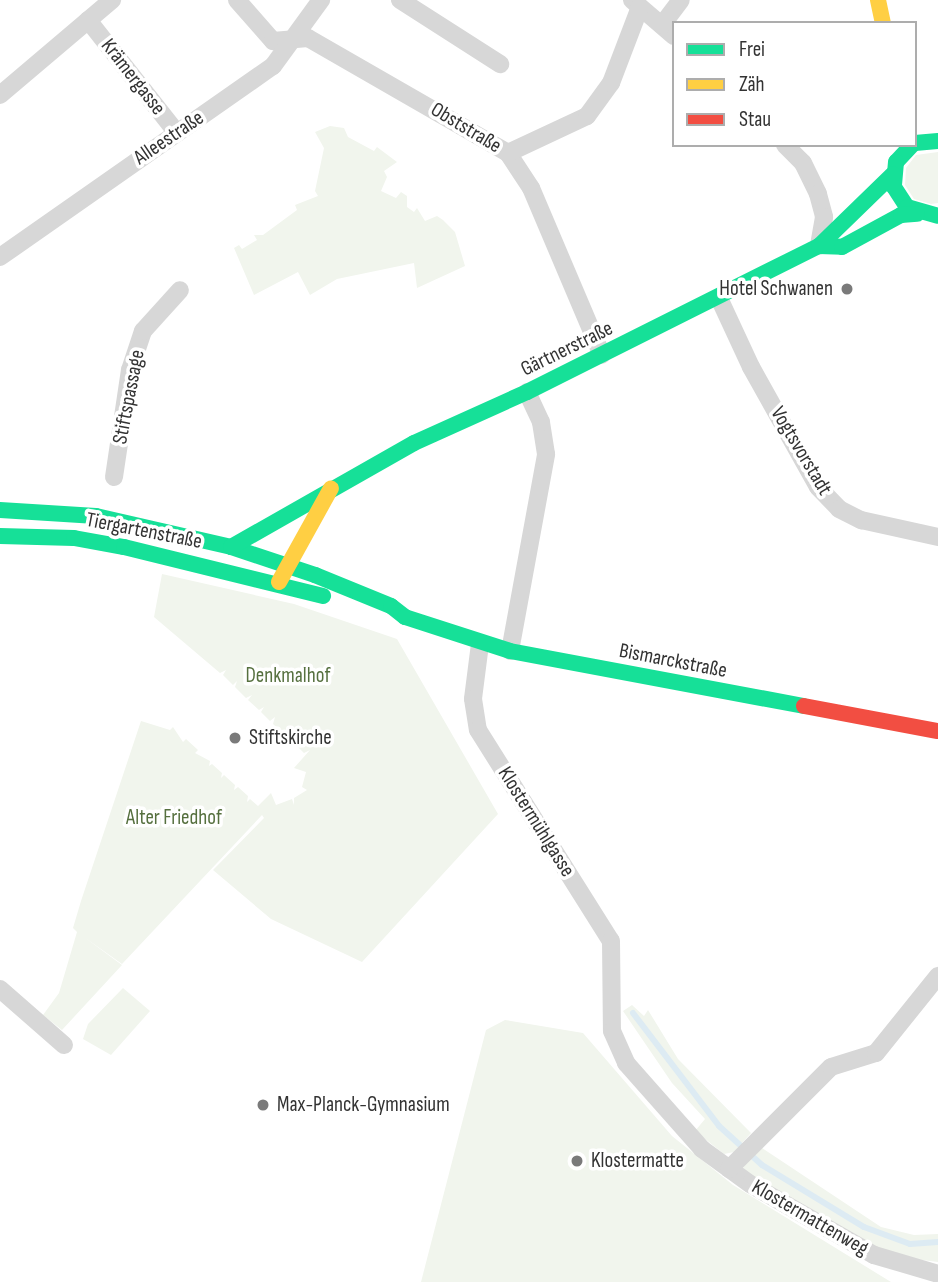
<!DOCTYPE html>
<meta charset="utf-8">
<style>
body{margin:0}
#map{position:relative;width:938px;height:1282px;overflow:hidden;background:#fff;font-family:"Sofia Sans Condensed",sans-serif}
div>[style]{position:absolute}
.green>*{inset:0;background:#f1f5ed}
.stream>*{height:6px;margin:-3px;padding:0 3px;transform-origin:3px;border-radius:3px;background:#ddebf3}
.street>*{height:18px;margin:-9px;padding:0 9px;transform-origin:9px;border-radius:9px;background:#d7d7d7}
.fast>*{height:16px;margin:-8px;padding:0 8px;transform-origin:8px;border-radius:8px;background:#16e098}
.slow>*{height:16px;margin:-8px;padding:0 8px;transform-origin:8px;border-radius:8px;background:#ffcf43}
.jam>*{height:16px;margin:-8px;padding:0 8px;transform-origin:8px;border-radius:8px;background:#f24e42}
.dots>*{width:19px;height:19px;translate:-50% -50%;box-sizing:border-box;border:4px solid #fff;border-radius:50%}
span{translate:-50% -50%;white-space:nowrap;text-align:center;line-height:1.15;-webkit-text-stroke:7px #fff;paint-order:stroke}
.street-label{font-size:21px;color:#333}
.poi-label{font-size:21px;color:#333}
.right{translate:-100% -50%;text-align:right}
.left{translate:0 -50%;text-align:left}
.park-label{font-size:21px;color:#56703f}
.legend{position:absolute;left:672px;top:21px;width:245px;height:126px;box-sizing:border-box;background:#fff;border:2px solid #adadad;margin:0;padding:9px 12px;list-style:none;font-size:21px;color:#333}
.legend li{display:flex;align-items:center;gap:14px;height:35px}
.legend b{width:35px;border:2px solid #adadad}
</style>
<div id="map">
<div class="green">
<i style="clip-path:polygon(330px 126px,344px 128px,348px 137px,374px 151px,377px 147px,397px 162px,384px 171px,387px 177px,381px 191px,396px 198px,401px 192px,407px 196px,407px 207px,414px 212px,417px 208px,425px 221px,437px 216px,443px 220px,455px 232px,465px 266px,417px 288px,414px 263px,337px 279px,310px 295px,298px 272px,254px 295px,234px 248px,239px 245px,242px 249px,257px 240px,254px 235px,263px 235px,297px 210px,295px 205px,318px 196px,315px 191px,324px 148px,315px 132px)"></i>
<i style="clip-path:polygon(938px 152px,938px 203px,931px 204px,914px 199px,905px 185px,906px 168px,916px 155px)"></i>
<i style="clip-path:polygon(162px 574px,294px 604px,397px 639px,498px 814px,362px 962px,271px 919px,213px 870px,264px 818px,262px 815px,122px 964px,84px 937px,122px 965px,62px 1030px,43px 1015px,59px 993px,77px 932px,73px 928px,81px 901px,141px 721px,170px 730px,173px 727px,183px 742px,186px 739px,198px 750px,195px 753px,210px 761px,209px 766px,212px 764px,222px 773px,221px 778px,224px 775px,235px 785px,234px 790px,238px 787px,248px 796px,247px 802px,250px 799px,258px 806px,271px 793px,276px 805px,292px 799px,294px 805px,294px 798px,307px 790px,302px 787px,306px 772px,294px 768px,310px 750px,304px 753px,298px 747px,302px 742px,296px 745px,285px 736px,288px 729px,283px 733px,273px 724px,275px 717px,270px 721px,261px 712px,264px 707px,259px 710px,248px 700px,252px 695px,246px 698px,235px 687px,237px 681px,233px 685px,223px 675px,226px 670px,220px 673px,154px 617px)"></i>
<i style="clip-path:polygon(123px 988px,150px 1011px,111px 1055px,83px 1039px,88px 1024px)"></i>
<i style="clip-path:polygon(632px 1005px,644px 1016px,648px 1010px,678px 1059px,751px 1133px,734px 1152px,724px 1154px,695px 1131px,705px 1119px,672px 1083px,623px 1011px)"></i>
<i style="clip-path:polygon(505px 1020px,583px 1033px,672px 1136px,733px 1185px,891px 1282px,421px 1282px,486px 1030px)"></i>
<i style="clip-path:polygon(762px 1148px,881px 1227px,914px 1235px,938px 1234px,938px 1262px,892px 1256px,749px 1176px,743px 1167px)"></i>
</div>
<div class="stream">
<i style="left:633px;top:1013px;width:142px;rotate:52.7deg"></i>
<i style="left:719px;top:1126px;width:58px;rotate:42.2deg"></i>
<i style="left:762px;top:1165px;width:119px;rotate:31.3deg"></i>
<i style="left:864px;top:1227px;width:49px;rotate:20.3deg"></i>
<i style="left:910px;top:1244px;width:28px;rotate:-4deg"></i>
</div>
<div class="street">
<i style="left:237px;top:0;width:55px;rotate:48.7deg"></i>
<i style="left:273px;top:41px;width:35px;rotate:-5deg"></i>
<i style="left:308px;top:38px;width:231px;rotate:29.9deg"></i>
<i style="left:508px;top:153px;width:42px;rotate:56.7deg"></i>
<i style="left:531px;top:188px;width:181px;rotate:67deg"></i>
<i style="left:400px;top:0;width:119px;rotate:32.6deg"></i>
<i style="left:632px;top:0;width:55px;rotate:40.6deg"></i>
<i style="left:88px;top:20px;width:144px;rotate:51.8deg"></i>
<i style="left:662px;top:25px;width:31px;rotate:-53deg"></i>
<i style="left:0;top:95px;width:147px;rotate:-40.3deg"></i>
<i style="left:785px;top:145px;width:25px;rotate:45deg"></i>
<i style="left:803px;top:163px;width:34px;rotate:64deg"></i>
<i style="left:818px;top:194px;width:24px;rotate:75deg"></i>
<i style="left:824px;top:217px;width:29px;rotate:100deg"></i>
<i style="left:508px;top:153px;width:87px;rotate:-25.1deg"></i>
<i style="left:587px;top:116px;width:41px;rotate:-54deg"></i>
<i style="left:611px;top:83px;width:81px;rotate:-69.1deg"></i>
<i style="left:0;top:257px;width:333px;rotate:-35deg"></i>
<i style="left:273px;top:66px;width:82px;rotate:-54deg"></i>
<i style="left:719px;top:298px;width:76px;rotate:65.1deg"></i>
<i style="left:751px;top:367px;width:137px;rotate:60.8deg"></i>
<i style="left:818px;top:487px;width:30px;rotate:46deg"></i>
<i style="left:839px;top:509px;width:25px;rotate:27deg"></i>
<i style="left:861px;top:520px;width:79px;rotate:12.4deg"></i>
<i style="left:114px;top:477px;width:108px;rotate:-81.5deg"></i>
<i style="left:130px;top:370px;width:41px;rotate:-71.6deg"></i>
<i style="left:143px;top:331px;width:55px;rotate:-47.9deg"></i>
<i style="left:480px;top:644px;width:55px;rotate:97.3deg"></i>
<i style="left:473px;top:699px;width:31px;rotate:81deg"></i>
<i style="left:478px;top:730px;width:249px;rotate:57.8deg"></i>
<i style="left:611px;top:941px;width:90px;rotate:89.4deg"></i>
<i style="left:612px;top:1031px;width:35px;rotate:66deg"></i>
<i style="left:626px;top:1063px;width:115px;rotate:48.5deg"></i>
<i style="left:702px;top:1149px;width:59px;rotate:36.1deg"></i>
<i style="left:750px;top:1184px;width:143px;rotate:29.8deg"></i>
<i style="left:874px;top:1255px;width:64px;rotate:16.4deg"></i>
<i style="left:510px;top:651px;width:200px;rotate:-79.6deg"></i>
<i style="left:546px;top:454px;width:32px;rotate:-99deg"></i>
<i style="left:541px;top:422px;width:33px;rotate:-115deg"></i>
<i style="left:0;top:989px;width:85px;rotate:41.2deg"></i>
<i style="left:729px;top:1169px;width:144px;rotate:-45deg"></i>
<i style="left:831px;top:1067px;width:47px;rotate:-17.3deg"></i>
<i style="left:876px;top:1053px;width:99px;rotate:-51.2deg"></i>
</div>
<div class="fast">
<i style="left:915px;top:143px;width:23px;rotate:-5deg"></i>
<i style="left:912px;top:145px;width:23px;rotate:133deg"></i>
<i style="left:896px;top:162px;width:25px;rotate:95deg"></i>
<i style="left:894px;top:187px;width:24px;rotate:57deg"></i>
<i style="left:907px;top:207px;width:32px;rotate:16deg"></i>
<i style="left:819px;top:246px;width:23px;rotate:2deg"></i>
<i style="left:842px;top:247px;width:67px;rotate:-28.5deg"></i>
<i style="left:901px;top:215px;width:16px;rotate:-4deg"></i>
<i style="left:0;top:510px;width:96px;rotate:3.6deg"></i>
<i style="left:96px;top:516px;width:139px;rotate:12.9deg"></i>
<i style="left:231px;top:547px;width:89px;rotate:18.4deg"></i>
<i style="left:315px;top:575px;width:82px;rotate:22.2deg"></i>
<i style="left:391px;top:606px;width:18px;rotate:38deg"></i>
<i style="left:405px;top:617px;width:110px;rotate:17.9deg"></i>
<i style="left:510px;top:651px;width:299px;rotate:10.6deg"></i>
<i style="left:0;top:536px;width:74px;rotate:1.5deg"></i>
<i style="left:74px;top:538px;width:51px;rotate:10.2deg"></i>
<i style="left:124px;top:547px;width:205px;rotate:13.8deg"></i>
<i style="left:231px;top:547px;width:210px;rotate:-29.6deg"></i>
<i style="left:414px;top:443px;width:124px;rotate:-24.3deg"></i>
<i style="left:527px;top:392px;width:326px;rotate:-26.6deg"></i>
<i style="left:819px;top:246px;width:103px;rotate:-44.2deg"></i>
</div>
<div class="slow">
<i style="left:878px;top:0;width:24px;rotate:78deg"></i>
<i style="left:279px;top:582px;width:107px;rotate:-61deg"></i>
</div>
<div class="jam">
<i style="left:804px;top:706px;width:136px;rotate:10.6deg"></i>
</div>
<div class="dots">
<i style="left:847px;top:289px;background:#7a7a7a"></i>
<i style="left:235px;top:738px;background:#7a7a7a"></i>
<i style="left:263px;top:1105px;background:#7a7a7a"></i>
<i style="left:577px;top:1161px;background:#7a7a7a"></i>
</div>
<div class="street-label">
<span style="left:133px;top:77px;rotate:52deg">Krämergasse</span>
<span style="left:466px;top:128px;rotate:31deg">Obststraße</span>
<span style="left:169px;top:138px;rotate:-34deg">Alleestraße</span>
<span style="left:567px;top:349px;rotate:-26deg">Gärtnerstraße</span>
<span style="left:129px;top:397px;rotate:-79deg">Stiftspassage</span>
<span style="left:801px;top:451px;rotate:59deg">Vogtsvorstadt</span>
<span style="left:144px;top:531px;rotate:11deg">Tiergartenstraße</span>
<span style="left:673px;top:661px;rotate:11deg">Bismarckstraße</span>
<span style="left:536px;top:822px;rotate:58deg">Klostermühlgasse</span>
<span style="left:810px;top:1218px;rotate:30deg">Klostermattenweg</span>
</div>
<div class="poi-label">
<span class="right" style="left:833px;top:289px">Hotel Schwanen</span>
<span class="left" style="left:249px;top:738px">Stiftskirche</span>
<span class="left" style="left:277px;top:1105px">Max-Planck-Gymnasium</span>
<span class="left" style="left:591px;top:1161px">Klostermatte</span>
</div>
<div class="park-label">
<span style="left:288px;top:676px">Denkmalhof</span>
<span style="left:174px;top:818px">Alter Friedhof</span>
</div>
<ul class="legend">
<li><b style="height:9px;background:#16e098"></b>Frei</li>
<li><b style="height:9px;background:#ffcf43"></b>Zäh</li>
<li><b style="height:9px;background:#f24e42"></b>Stau</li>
</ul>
</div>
